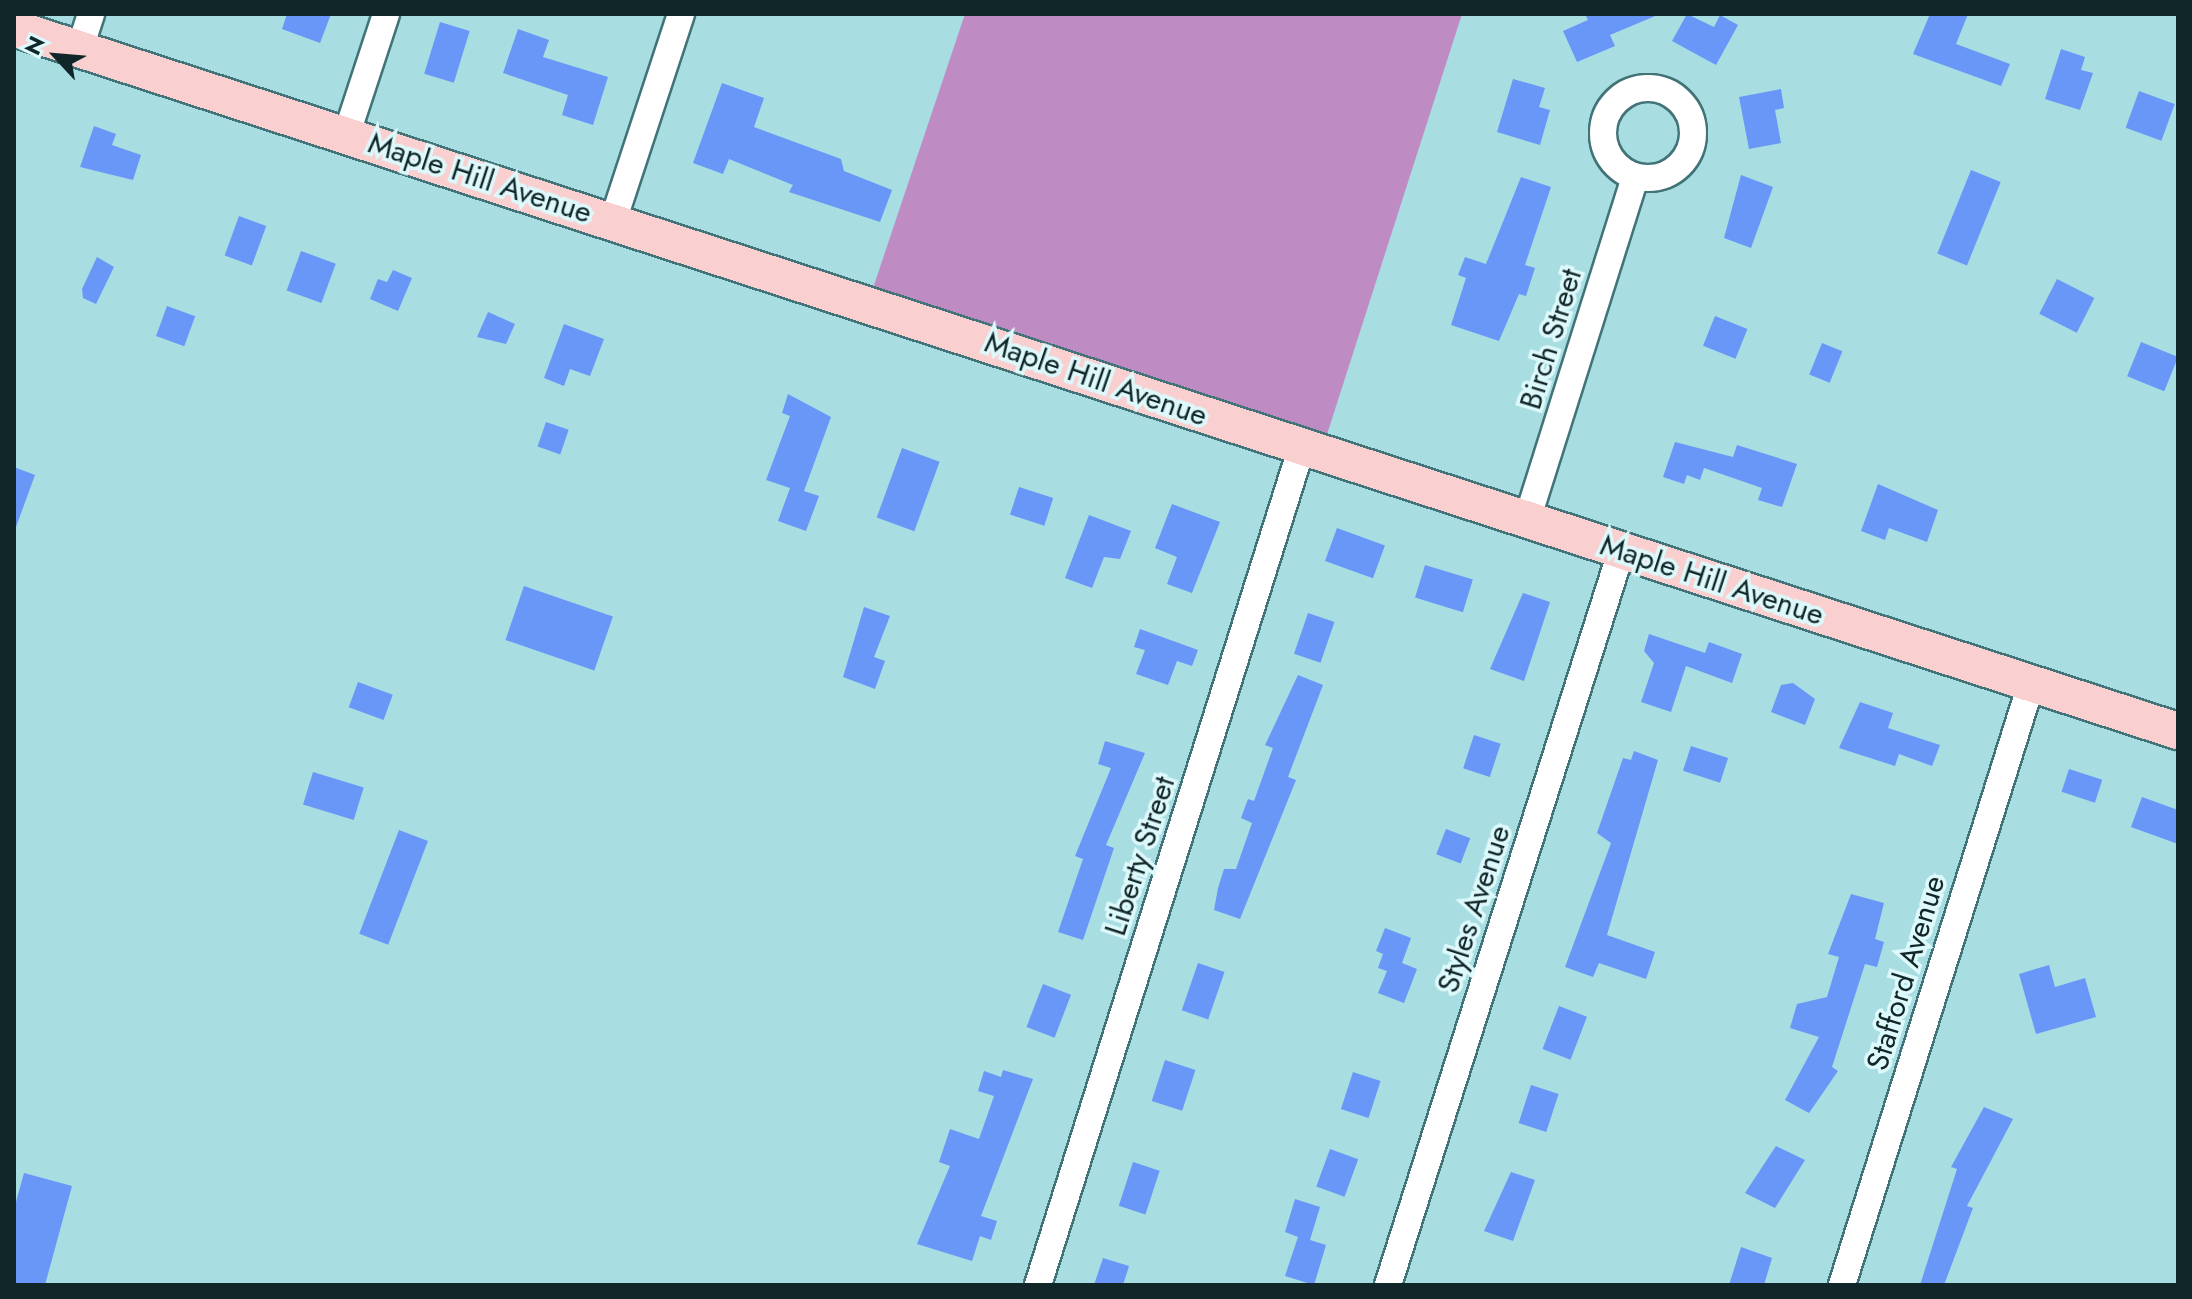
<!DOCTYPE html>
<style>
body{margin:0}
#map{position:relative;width:2192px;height:1299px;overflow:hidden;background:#a8dde2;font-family:Jost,sans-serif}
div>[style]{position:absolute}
.green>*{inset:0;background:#be8cc3}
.building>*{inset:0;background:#6997f7;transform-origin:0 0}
.roads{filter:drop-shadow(2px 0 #417378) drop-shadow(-2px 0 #417378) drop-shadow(0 2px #417378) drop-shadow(0 -2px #417378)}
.street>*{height:26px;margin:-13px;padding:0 13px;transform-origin:13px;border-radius:13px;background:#fff}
.street>.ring{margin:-13px;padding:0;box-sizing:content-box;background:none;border:26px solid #fff;border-radius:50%}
.secondary>*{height:36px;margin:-18px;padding:0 18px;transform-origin:18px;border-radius:18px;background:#f9cfcf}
span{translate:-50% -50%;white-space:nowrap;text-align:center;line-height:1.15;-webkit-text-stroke:7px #def9fb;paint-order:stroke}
.street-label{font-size:30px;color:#112628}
.frame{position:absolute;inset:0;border:16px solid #112628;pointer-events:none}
.north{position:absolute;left:16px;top:16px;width:80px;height:80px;-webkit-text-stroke:6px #def9fb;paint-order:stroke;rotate:296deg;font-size:22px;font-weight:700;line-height:32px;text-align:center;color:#112628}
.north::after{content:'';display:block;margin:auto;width:28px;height:36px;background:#112628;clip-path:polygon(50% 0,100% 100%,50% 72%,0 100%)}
</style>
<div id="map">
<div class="green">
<i style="clip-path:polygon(965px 14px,1462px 14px,1321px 453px,870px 297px)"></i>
</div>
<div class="building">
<i style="clip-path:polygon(287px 14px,331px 14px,320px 43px,282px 29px)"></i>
<i style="clip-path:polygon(1585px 14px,1660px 14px,1610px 35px,1615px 46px,1577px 62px,1563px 31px,1588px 20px)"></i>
<i style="clip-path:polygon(1687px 14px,1714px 27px,1720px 15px,1738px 25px,1716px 65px,1672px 41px)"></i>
<i style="clip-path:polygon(1930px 14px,1968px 14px,1956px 44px,2010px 64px,2001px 86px,1913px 54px)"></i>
<i style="left:440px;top:22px;width:31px;height:54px;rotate:17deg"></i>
<i style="clip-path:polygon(518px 29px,549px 40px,543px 57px,608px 77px,593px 125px,562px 115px,568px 95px,503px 73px)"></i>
<i style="clip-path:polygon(2061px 49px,2085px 57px,2081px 70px,2093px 73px,2080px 110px,2045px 99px)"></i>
<i style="clip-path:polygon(1513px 79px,1545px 88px,1539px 107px,1550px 110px,1540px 145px,1497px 132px)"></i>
<i style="clip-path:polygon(722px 83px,764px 98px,754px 127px,841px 159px,844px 171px,892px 190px,880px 222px,789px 192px,793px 185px,729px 159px,723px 174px,693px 163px)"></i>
<i style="clip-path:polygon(1781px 89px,1784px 108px,1775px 110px,1781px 143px,1749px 149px,1739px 97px)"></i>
<i style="left:2139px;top:91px;width:38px;height:39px;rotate:20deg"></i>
<i style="clip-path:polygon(94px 126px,116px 134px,112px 145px,141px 155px,133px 180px,80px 167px)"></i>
<i style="left:1971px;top:170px;width:32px;height:90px;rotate:22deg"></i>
<i style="clip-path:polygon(1741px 175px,1773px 187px,1751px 248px,1724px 238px)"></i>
<i style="clip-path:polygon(1521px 177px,1551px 187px,1525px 265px,1535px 268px,1526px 296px,1519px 294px,1499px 341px,1451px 325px,1466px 278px,1458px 275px,1465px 257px,1486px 264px)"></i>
<i style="left:239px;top:216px;width:29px;height:42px;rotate:20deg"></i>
<i style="left:301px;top:251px;width:37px;height:42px;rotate:20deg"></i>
<i style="clip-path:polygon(97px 257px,114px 267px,96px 304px,83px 298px,82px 289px)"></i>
<i style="clip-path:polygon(393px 270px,412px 278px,398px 311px,370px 299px,378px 279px,387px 282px)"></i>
<i style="left:2057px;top:279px;width:42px;height:39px;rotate:27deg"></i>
<i style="left:167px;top:306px;width:30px;height:32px;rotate:20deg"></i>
<i style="clip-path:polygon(488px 312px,515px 324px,506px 344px,477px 337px)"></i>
<i style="left:1715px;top:316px;width:35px;height:32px;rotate:22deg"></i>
<i style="clip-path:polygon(564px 324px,604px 339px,590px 376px,570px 369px,564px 386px,544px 378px)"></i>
<i style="left:2141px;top:342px;width:40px;height:37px;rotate:22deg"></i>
<i style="left:1822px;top:343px;width:22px;height:34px;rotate:22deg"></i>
<i style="clip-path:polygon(788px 394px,831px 417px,804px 491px,819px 496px,806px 531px,778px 521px,790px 488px,766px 480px,790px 416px,782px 413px)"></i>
<i style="left:546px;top:422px;width:24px;height:26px;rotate:19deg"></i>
<i style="clip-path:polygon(1675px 442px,1733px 457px,1737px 445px,1797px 464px,1782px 507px,1758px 500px,1762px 488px,1704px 468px,1700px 480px,1687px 475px,1684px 484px,1663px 477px)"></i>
<i style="left:902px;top:448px;width:40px;height:74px;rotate:20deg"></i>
<i style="clip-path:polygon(14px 467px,35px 475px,16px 527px,14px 527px)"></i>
<i style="clip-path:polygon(1878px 484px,1938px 510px,1927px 542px,1889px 528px,1885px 540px,1861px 531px)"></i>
<i style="left:1019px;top:487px;width:36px;height:29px;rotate:18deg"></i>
<i style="clip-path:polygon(1172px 504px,1220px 522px,1192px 593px,1167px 584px,1177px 557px,1155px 548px)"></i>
<i style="clip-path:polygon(1089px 515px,1131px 531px,1120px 559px,1104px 557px,1092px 588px,1065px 578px)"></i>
<i style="left:1337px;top:528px;width:51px;height:35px;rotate:20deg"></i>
<i style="left:1425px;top:565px;width:50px;height:34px;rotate:17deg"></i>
<i style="left:524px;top:586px;width:94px;height:57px;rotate:19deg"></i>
<i style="clip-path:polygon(1523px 593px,1550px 602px,1524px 681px,1490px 669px)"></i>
<i style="clip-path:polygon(864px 607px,890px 616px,874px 657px,885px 661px,875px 689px,843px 677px)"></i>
<i style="left:1308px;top:613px;width:28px;height:43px;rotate:19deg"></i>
<i style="clip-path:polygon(1140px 629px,1198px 650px,1192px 666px,1177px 661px,1168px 685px,1136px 674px,1145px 650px,1134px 647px)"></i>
<i style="clip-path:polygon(1649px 634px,1705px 653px,1709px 642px,1742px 654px,1732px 683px,1686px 666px,1671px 712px,1641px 702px,1654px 663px,1644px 651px)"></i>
<i style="clip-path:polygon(1298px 675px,1323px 685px,1288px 777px,1296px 780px,1240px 919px,1214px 910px,1218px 888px,1224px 869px,1236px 869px,1252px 823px,1241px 818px,1248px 799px,1254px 801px,1273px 748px,1265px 745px)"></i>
<i style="left:358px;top:682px;width:37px;height:27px;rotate:20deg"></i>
<i style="clip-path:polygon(1793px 683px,1815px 699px,1805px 725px,1771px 712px,1781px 685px)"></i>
<i style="clip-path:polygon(1860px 702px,1893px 713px,1888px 728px,1940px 745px,1932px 766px,1899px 754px,1895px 766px,1839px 748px)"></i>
<i style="left:1474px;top:735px;width:28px;height:35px;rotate:18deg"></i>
<i style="clip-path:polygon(1105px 741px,1145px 753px,1106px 845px,1114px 848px,1083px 940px,1058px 932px,1083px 859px,1075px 856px,1111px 768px,1098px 764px)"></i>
<i style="left:1691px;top:746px;width:39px;height:26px;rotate:18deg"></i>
<i style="clip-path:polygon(1634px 751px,1658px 760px,1607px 935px,1655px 952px,1646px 979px,1599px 963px,1593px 977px,1565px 967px,1611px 843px,1597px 833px,1623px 758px,1631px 760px)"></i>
<i style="left:2069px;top:769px;width:35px;height:24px;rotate:18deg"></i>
<i style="left:313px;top:772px;width:53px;height:34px;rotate:17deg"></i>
<i style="clip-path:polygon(2142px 797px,2178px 810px,2178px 844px,2131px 827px)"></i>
<i style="left:1446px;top:829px;width:26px;height:27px;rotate:21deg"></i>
<i style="left:399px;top:830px;width:31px;height:111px;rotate:21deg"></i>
<i style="clip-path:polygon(1851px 894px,1884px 903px,1875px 939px,1884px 942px,1877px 967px,1865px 964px,1832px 1067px,1838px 1071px,1809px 1113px,1785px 1100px,1819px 1037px,1790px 1028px,1797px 1004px,1827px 997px,1839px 957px,1828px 954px)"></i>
<i style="clip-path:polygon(1385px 928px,1411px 938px,1402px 963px,1417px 969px,1404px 1003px,1378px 993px,1387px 971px,1378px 968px,1383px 954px,1376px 951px)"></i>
<i style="left:1198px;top:963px;width:28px;height:50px;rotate:19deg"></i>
<i style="clip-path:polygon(2049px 965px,2055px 987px,2085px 978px,2096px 1017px,2036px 1034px,2019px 974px)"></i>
<i style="left:1043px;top:984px;width:30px;height:46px;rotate:21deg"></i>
<i style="left:1559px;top:1006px;width:30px;height:46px;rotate:21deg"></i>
<i style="left:1165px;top:1060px;width:32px;height:43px;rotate:18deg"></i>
<i style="clip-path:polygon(1003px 1070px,1033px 1079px,981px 1216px,997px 1221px,991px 1240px,980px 1236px,972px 1261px,917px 1244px,950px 1166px,939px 1162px,950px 1129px,979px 1139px,994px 1096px,978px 1091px,984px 1071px,1001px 1077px)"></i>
<i style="left:1353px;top:1072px;width:29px;height:39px;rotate:18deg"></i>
<i style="left:1531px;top:1085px;width:29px;height:40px;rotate:18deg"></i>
<i style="clip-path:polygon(1984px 1107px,2013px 1119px,1967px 1206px,1973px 1208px,1944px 1285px,1920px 1285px,1957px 1169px,1951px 1167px)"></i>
<i style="clip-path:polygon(1776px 1146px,1805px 1160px,1775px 1208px,1745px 1193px)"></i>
<i style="left:1330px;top:1149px;width:30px;height:40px;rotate:20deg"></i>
<i style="left:1133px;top:1162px;width:28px;height:46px;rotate:18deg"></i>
<i style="clip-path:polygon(1511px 1172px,1535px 1180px,1513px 1241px,1484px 1231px)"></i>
<i style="clip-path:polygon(24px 1173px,72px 1186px,45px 1285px,14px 1285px,14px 1209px)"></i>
<i style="clip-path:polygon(1295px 1199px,1320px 1207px,1310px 1240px,1326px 1245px,1314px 1285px,1285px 1276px,1298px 1237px,1285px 1232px)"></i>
<i style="clip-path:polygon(1741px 1247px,1772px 1258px,1764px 1285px,1729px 1285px)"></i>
<i style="clip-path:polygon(1103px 1258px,1129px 1266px,1123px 1285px,1094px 1285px)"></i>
</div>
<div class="roads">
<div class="street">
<i style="left:80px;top:48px;width:36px;rotate:-72deg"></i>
<i class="ring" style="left:1603px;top:88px;width:64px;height:64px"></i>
<i style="left:346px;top:136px;width:128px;rotate:-71.8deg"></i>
<i style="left:613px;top:221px;width:218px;rotate:-71.8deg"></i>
<i style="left:1527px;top:520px;width:360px;rotate:-72.5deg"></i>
<i style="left:1038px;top:1285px;width:880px;rotate:-72.53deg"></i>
<i style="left:1388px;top:1285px;width:769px;rotate:-72.37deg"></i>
<i style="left:1842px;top:1285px;width:633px;rotate:-72.54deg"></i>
</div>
<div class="secondary">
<i style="left:14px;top:28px;width:2275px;rotate:18deg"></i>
</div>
</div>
<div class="street-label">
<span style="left:480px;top:178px;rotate:18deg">Maple Hill Avenue</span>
<span style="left:1551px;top:339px;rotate:-73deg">Birch Street</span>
<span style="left:1096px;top:379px;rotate:19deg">Maple Hill Avenue</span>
<span style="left:1712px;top:580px;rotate:18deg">Maple Hill Avenue</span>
<span style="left:1140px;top:856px;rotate:-72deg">Liberty Street</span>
<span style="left:1474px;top:909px;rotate:-72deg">Styles Avenue</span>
<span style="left:1906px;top:973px;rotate:-73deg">Stafford Avenue</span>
</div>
<div class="frame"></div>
<div class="north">N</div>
</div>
